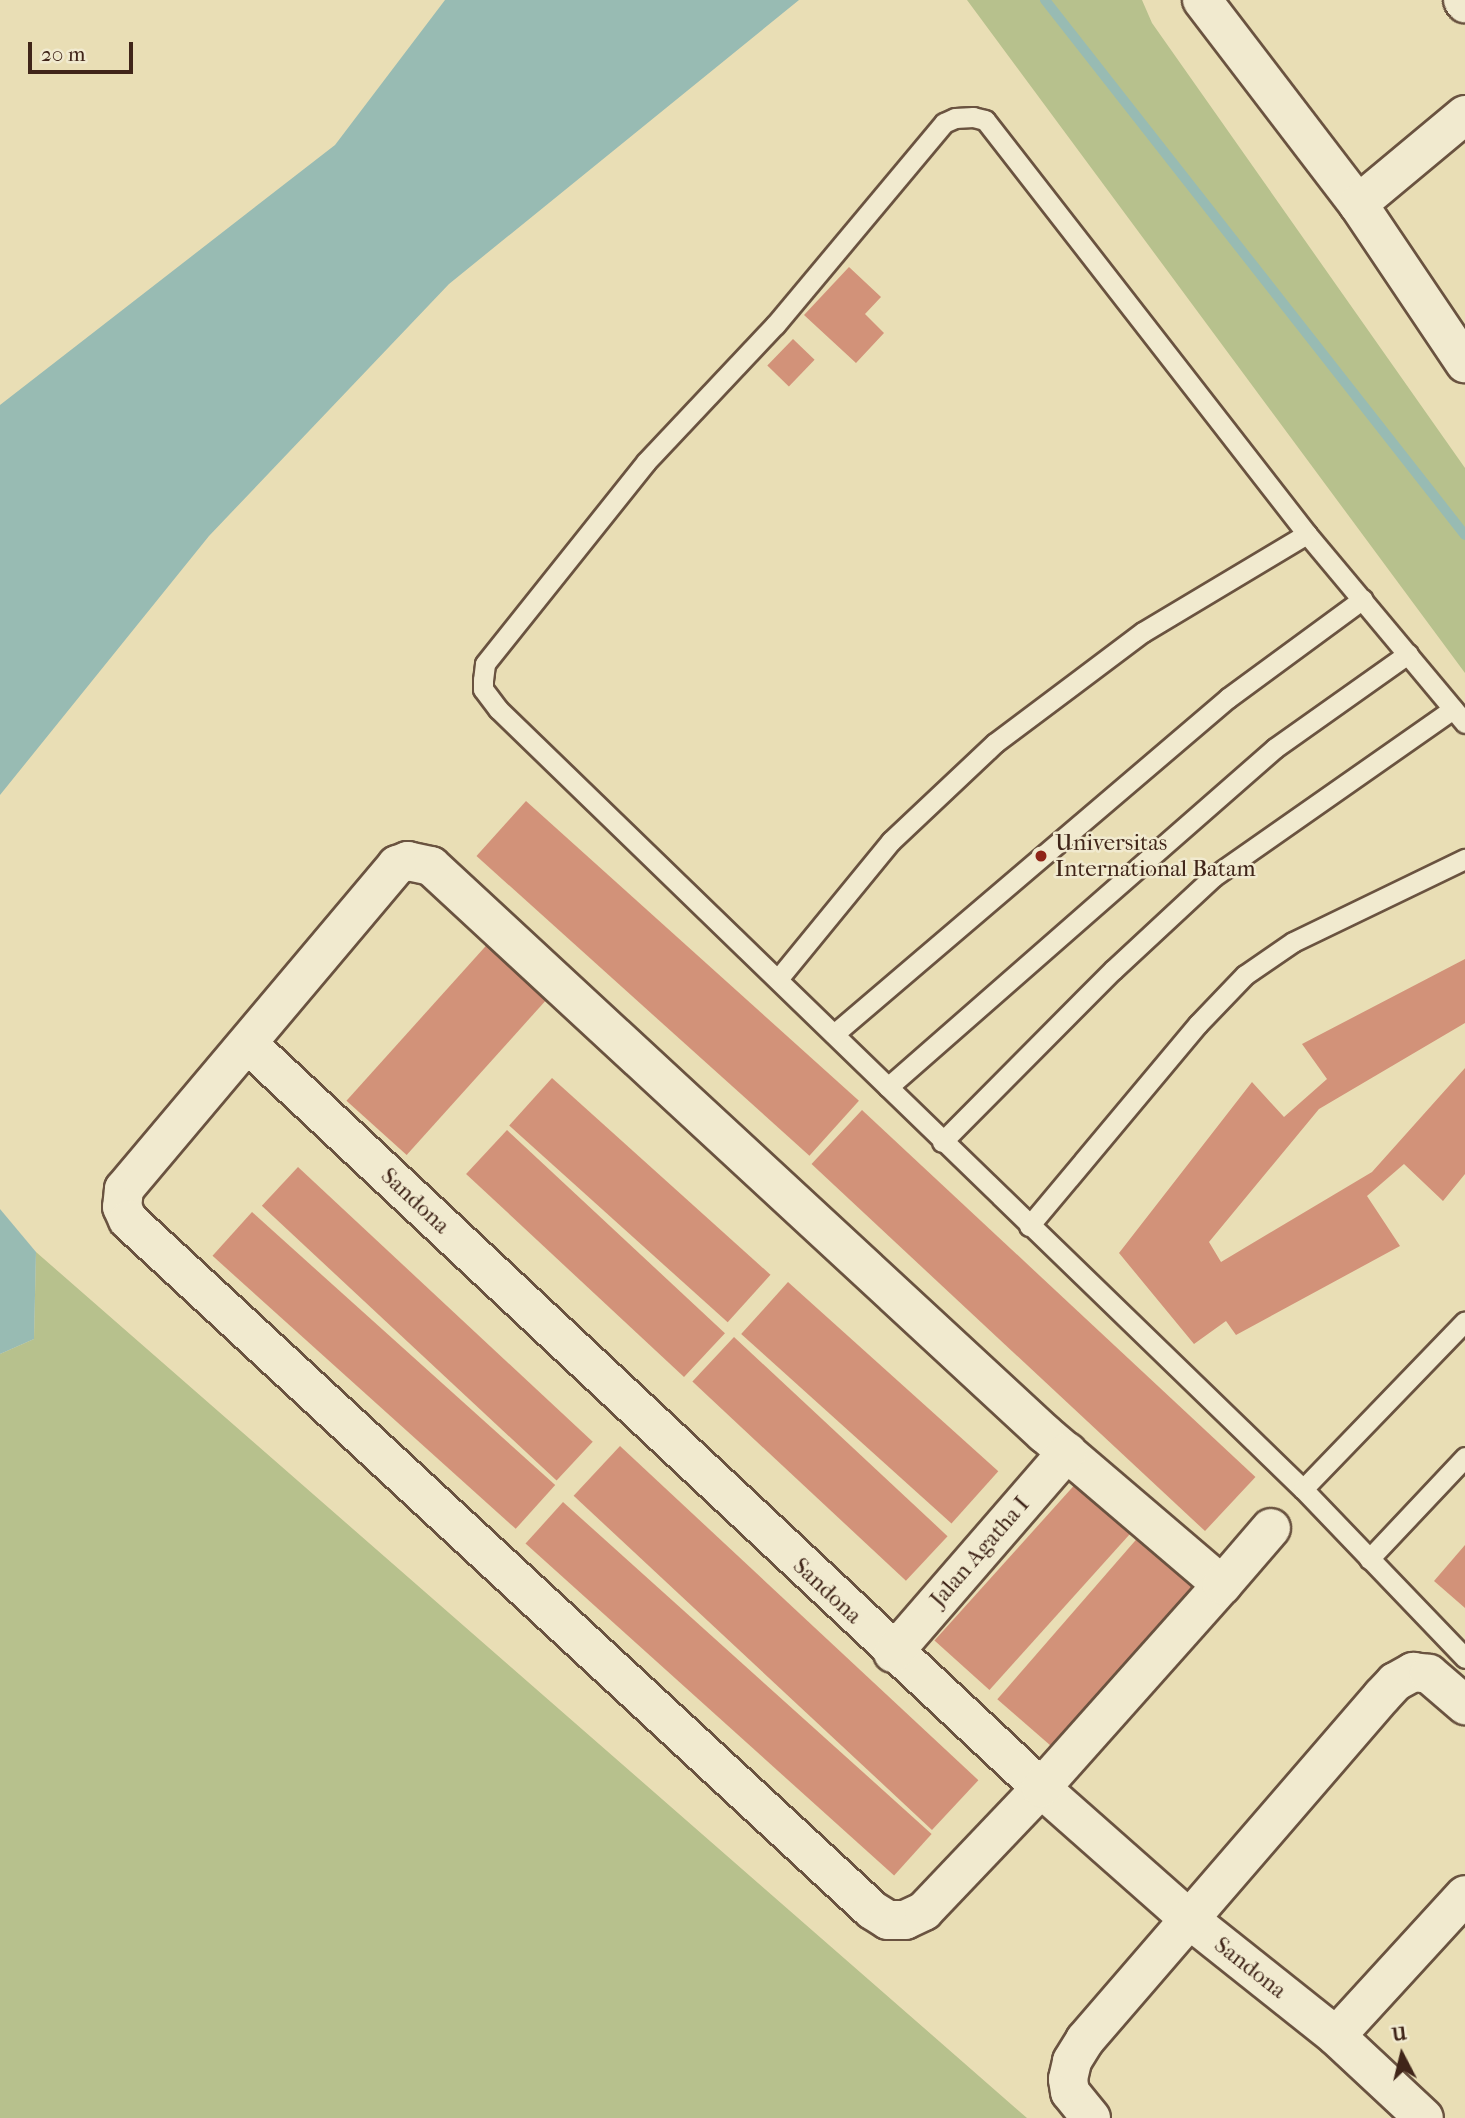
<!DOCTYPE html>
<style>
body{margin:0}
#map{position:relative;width:1465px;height:2118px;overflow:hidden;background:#e9deb5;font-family:"IM FELL French Canon",serif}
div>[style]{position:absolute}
.green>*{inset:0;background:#b7c18d}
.water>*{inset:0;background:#98bbb3}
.stream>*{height:10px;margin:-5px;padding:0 5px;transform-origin:5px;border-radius:5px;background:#98bbb3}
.building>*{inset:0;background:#d29279;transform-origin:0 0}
.roads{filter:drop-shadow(2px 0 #6a5340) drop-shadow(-2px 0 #6a5340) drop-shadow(0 2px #6a5340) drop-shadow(0 -2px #6a5340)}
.service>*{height:19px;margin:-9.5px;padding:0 9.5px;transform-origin:9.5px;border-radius:9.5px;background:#f1eacf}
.minor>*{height:38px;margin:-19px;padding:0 19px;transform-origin:19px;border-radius:19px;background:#f1eacf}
.dots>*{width:19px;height:19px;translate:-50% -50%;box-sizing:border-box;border:4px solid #f1eacf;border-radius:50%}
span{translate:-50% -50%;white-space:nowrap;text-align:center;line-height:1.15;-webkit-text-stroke:5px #f1eacf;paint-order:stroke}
.poi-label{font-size:23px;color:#402519}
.left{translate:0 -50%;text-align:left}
.street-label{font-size:23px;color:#402519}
.north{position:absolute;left:1367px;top:2020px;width:70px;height:70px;-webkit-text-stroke:5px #f1eacf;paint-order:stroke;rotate:353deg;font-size:19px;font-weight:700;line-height:28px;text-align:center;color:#402519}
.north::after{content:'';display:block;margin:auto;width:24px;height:32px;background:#402519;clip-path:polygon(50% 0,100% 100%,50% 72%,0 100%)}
.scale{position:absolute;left:28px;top:42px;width:105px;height:32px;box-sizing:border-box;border:4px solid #402519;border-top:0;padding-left:9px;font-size:21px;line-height:24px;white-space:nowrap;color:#402519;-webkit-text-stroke:5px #f1eacf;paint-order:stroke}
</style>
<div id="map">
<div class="green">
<i style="clip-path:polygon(967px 0,1142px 0,1152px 23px,1465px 468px,1465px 673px)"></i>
<i style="clip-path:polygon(36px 1252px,1027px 2118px,0 2118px,0 1354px,34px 1339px)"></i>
</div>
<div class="water">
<i style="clip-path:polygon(445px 0,799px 0,449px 284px,209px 536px,0 795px,0 405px,335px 145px)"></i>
<i style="clip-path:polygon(0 1209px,36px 1252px,34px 1339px,0 1354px)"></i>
</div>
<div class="stream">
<i style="left:1045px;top:0;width:680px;rotate:51.87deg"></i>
</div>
<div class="building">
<i style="clip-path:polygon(849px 267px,881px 297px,865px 314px,884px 333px,856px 363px,804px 315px)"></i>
<i style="left:793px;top:339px;width:30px;height:37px;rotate:44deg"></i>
<i style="left:526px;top:801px;width:448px;height:74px;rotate:42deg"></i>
<i style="left:493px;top:938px;width:81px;height:219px;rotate:42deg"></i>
<i style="clip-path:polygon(1465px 959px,1465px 1023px,1319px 1109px,1209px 1242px,1221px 1262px,1372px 1172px,1465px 1068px,1465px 1174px,1443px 1201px,1404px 1164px,1367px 1196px,1400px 1246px,1236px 1335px,1226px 1321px,1194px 1344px,1119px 1253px,1252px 1082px,1284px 1117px,1327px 1079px,1302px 1044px)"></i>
<i style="left:552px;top:1078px;width:294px;height:64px;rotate:42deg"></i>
<i style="left:862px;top:1110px;width:538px;height:74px;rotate:43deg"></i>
<i style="left:507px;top:1130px;width:298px;height:60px;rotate:43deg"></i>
<i style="left:298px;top:1167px;width:403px;height:53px;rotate:43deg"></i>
<i style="left:252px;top:1212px;width:408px;height:59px;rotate:42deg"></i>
<i style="left:788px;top:1282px;width:283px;height:70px;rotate:42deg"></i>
<i style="left:734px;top:1337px;width:292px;height:61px;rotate:43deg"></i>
<i style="left:620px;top:1446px;width:490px;height:68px;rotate:43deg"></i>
<i style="left:1079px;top:1480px;width:74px;height:216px;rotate:42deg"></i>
<i style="left:563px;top:1502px;width:496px;height:56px;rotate:42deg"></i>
<i style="left:1141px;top:1534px;width:75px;height:219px;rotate:41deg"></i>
<i style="clip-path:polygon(1465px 1545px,1465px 1608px,1434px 1581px)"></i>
</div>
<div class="roads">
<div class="service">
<i style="left:1465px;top:723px;width:246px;rotate:-129.9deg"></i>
<i style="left:1307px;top:534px;width:524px;rotate:-127.87deg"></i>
<i style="left:985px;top:120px;width:12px;rotate:-166deg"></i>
<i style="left:973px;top:117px;width:18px;rotate:177deg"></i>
<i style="left:955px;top:118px;width:12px;rotate:156deg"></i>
<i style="left:944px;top:123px;width:263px;rotate:129.9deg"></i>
<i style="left:775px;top:325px;width:188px;rotate:133.3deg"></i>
<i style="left:646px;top:462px;width:258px;rotate:128.6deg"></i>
<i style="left:485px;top:664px;width:16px;rotate:97deg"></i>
<i style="left:483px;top:680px;width:9px;rotate:90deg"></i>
<i style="left:483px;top:689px;width:25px;rotate:53deg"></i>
<i style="left:498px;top:709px;width:1121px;rotate:44.1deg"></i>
<i style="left:1303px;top:1489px;width:234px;rotate:46.2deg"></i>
<i style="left:778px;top:979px;width:178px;rotate:-50.7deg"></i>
<i style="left:891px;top:841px;width:143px;rotate:-43.3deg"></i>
<i style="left:995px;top:743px;width:185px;rotate:-36.9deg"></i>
<i style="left:1143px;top:632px;width:191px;rotate:-30.9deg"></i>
<i style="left:834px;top:1034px;width:518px;rotate:-40.46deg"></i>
<i style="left:1228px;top:698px;width:167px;rotate:-36.3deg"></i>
<i style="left:888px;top:1087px;width:514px;rotate:-41.22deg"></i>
<i style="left:1275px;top:748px;width:163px;rotate:-35.3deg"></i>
<i style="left:942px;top:1142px;width:243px;rotate:-45.2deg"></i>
<i style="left:1113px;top:970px;width:137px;rotate:-42.9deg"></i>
<i style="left:1213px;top:877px;width:293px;rotate:-35deg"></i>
<i style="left:1029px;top:1226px;width:263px;rotate:-50.1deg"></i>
<i style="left:1198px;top:1024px;width:68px;rotate:-46.2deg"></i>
<i style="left:1245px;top:975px;width:58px;rotate:-34.5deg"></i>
<i style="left:1293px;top:942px;width:191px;rotate:-25.8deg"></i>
<i style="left:1303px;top:1489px;width:233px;rotate:-46deg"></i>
<i style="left:1369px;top:1559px;width:140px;rotate:-46.7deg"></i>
</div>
<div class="minor">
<i style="left:1202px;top:0;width:257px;rotate:52.6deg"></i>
<i style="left:1358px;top:204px;width:192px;rotate:56.1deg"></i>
<i style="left:1463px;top:0;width:4px;rotate:56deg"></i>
<i style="left:1358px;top:204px;width:139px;rotate:-39.8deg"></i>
<i style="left:248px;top:1044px;width:1087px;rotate:43.17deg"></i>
<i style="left:1041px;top:1788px;width:198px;rotate:41.5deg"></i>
<i style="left:1189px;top:1919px;width:188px;rotate:38.5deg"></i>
<i style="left:1336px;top:2036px;width:120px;rotate:43deg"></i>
<i style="left:1222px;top:1585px;width:233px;rotate:-139.5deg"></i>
<i style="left:1045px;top:1434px;width:836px;rotate:-137.23deg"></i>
<i style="left:431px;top:866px;width:24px;rotate:-168deg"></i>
<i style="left:408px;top:861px;width:12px;rotate:160deg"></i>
<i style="left:397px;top:865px;width:424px;rotate:130.1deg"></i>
<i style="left:124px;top:1189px;width:18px;rotate:96deg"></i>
<i style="left:122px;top:1207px;width:14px;rotate:65deg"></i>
<i style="left:128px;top:1220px;width:1015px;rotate:42.84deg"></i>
<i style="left:872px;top:1910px;width:19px;rotate:32deg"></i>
<i style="left:888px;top:1920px;width:17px"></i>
<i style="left:905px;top:1920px;width:21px;rotate:-25deg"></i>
<i style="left:924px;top:1911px;width:170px;rotate:-46.4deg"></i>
<i style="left:1041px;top:1788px;width:272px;rotate:-48.3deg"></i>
<i style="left:1222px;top:1585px;width:75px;rotate:-49.3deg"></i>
<i style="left:893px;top:1653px;width:266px;rotate:-49.1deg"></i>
<i style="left:1336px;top:2036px;width:191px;rotate:-47.5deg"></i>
<i style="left:1091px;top:2118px;width:33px;rotate:-129deg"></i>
<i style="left:1070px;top:2092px;width:13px;rotate:-99deg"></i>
<i style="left:1068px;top:2079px;width:18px;rotate:-77deg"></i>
<i style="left:1072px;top:2061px;width:25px;rotate:-58deg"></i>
<i style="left:1085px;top:2040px;width:454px;rotate:-49.2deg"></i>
<i style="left:1382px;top:1696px;width:19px;rotate:-47deg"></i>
<i style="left:1395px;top:1682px;width:21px;rotate:-29deg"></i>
<i style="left:1413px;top:1672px;width:16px;rotate:7deg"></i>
<i style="left:1429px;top:1674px;width:48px;rotate:40.7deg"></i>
</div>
</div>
<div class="dots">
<i style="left:1041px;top:856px;background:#8f2418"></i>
</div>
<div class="poi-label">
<span class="left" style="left:1055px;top:856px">Universitas<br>International Batam</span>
</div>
<div class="street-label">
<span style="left:415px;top:1201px;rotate:43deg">Sandona</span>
<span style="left:980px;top:1552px;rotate:-49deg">Jalan Agatha I</span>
<span style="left:827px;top:1591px;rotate:43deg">Sandona</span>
<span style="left:1250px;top:1968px;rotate:38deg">Sandona</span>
</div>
<div class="north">U</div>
<div class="scale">20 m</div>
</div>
